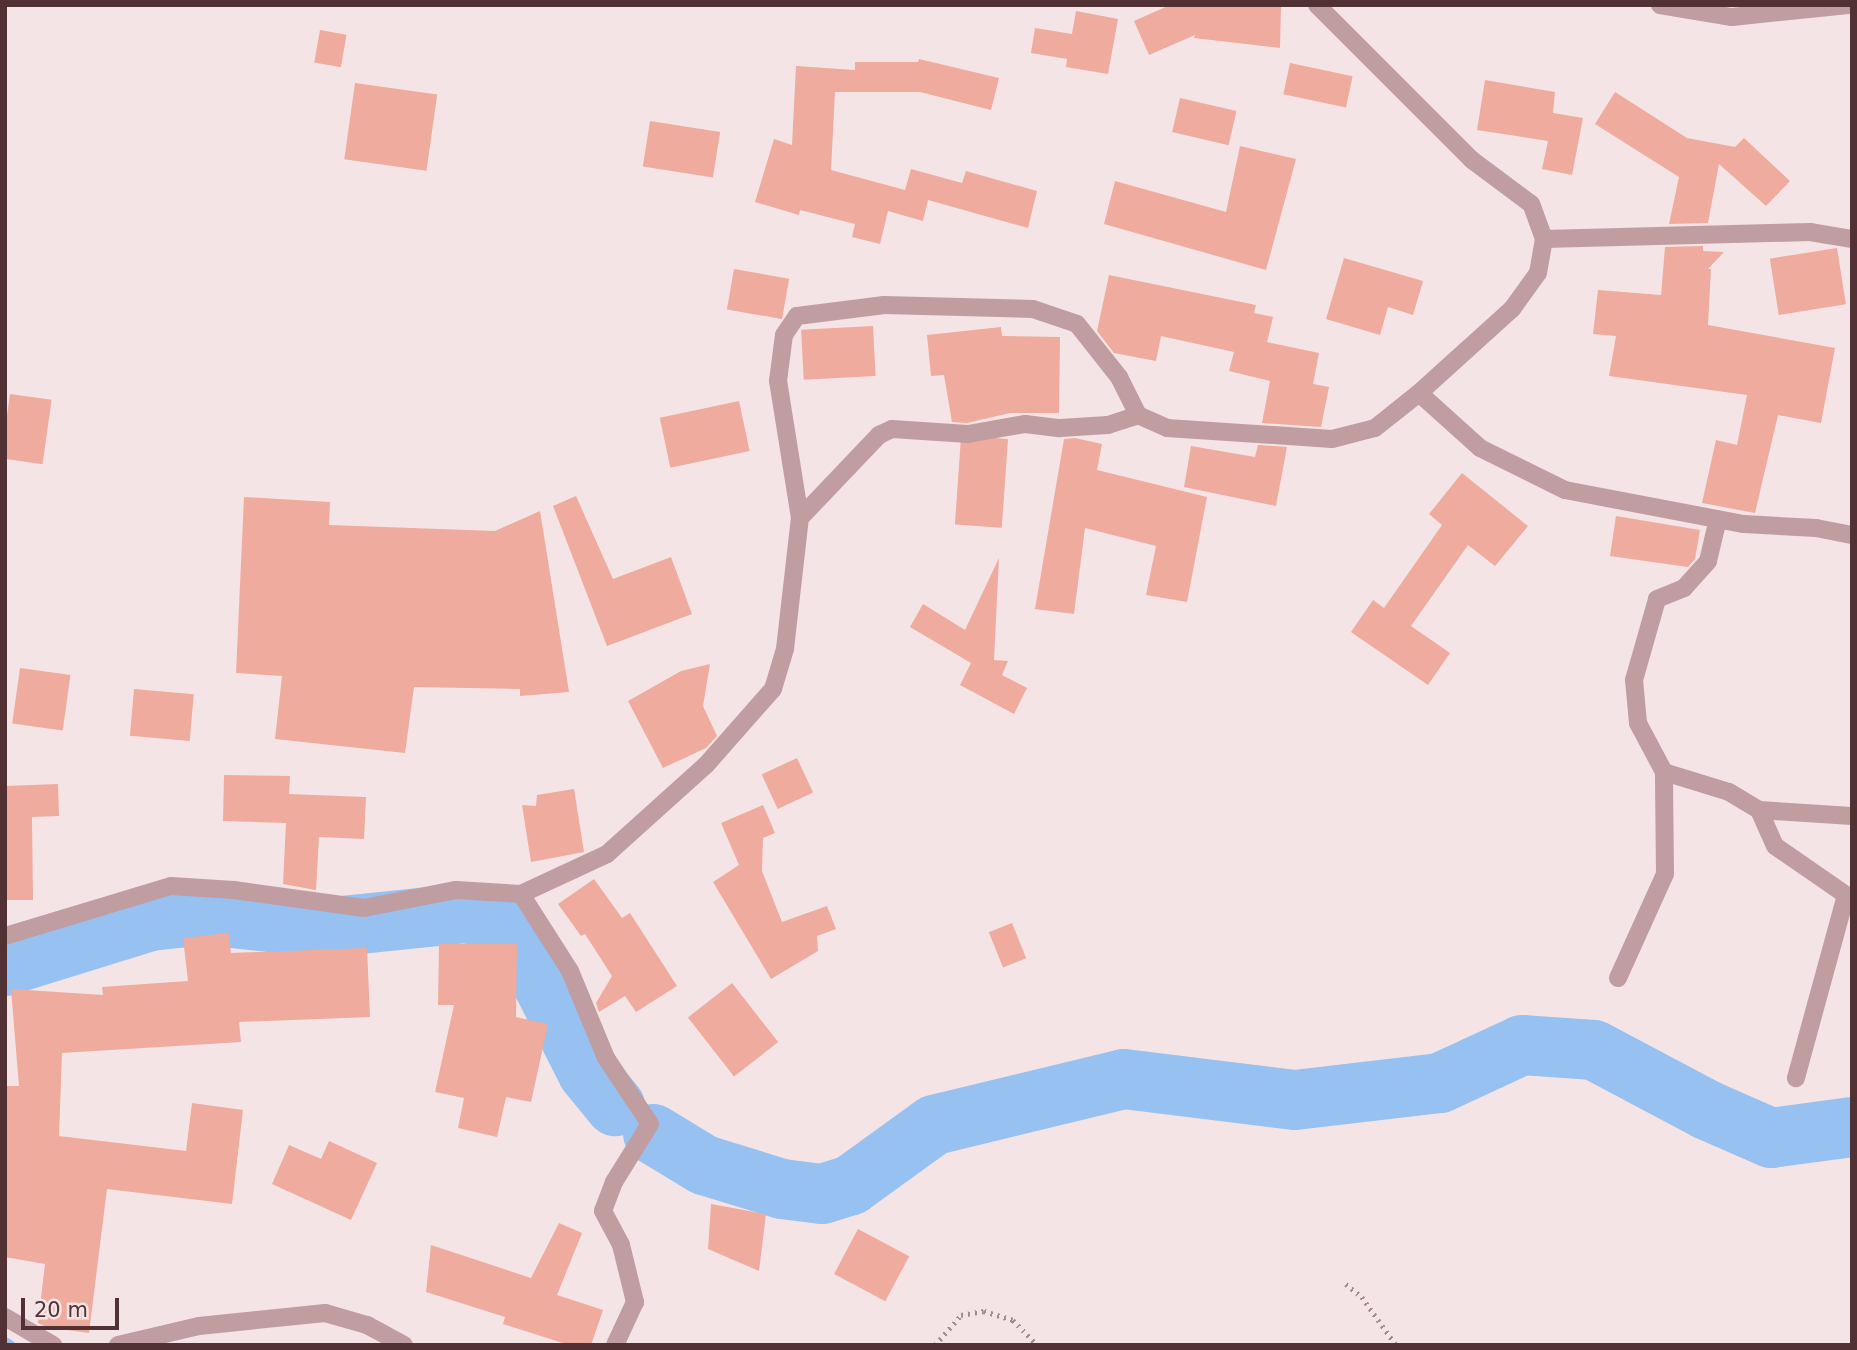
<!DOCTYPE html>
<style>
body{margin:0}
#map{position:relative;width:1857px;height:1350px;overflow:hidden;background:#f5e4e5;font-family:"DejaVu Sans",sans-serif}
div>[style]{position:absolute}
.stream>*{height:10px;margin:-5px;padding:0 5px;transform-origin:5px;border-radius:5px;background:#96c1f1}
.river>*{height:60px;margin:-30px;padding:0 30px;transform-origin:30px;border-radius:30px;background:#96c1f1}
.building>*{inset:0;background:#efab9d;transform-origin:0 0}
.path>*{height:4.5px;margin-top:-2.25px;transform-origin:0;background:repeating-linear-gradient(90deg,#a48b8e 0 2px,transparent 0 7px)}
.minor>*{height:18px;margin:-9px;padding:0 9px;transform-origin:9px;border-radius:9px;background:#c09da0}
span{translate:-50% -50%;white-space:nowrap;text-align:center;line-height:1.15;-webkit-text-stroke:5px #f5e4e5;paint-order:stroke}
.frame{position:absolute;inset:0;border:7px solid #523135;pointer-events:none}
.scale{position:absolute;left:21px;top:1298px;width:98px;height:32px;box-sizing:border-box;border:4px solid #523135;border-top:0;padding-left:9px;font-size:21px;line-height:24px;white-space:nowrap;color:#523135;-webkit-text-stroke:5px #f5e4e5;paint-order:stroke}
</style>
<div id="map">
<div class="stream">
<i style="left:5px;top:1342px;width:6px;rotate:31deg"></i>
</div>
<div class="river">
<i style="left:5px;top:966px;width:152px;rotate:-17.2deg"></i>
<i style="left:150px;top:921px;width:55px;rotate:-6.2deg"></i>
<i style="left:205px;top:915px;width:118px;rotate:6.3deg"></i>
<i style="left:322px;top:928px;width:146px;rotate:-5.9deg"></i>
<i style="left:467px;top:913px;width:34px;rotate:15deg"></i>
<i style="left:500px;top:922px;width:37px;rotate:47deg"></i>
<i style="left:525px;top:949px;width:139px;rotate:63.1deg"></i>
<i style="left:588px;top:1073px;width:43px;rotate:50.7deg"></i>
<i style="left:653px;top:1134px;width:60px;rotate:31.3deg"></i>
<i style="left:704px;top:1165px;width:82px;rotate:17.1deg"></i>
<i style="left:782px;top:1189px;width:40px;rotate:7.1deg"></i>
<i style="left:822px;top:1194px;width:30px;rotate:-17deg"></i>
<i style="left:851px;top:1185px;width:102px;rotate:-35.9deg"></i>
<i style="left:934px;top:1125px;width:195px;rotate:-13.6deg"></i>
<i style="left:1124px;top:1079px;width:172px;rotate:7deg"></i>
<i style="left:1295px;top:1100px;width:146px;rotate:-6.7deg"></i>
<i style="left:1440px;top:1083px;width:90px;rotate:-24.9deg"></i>
<i style="left:1522px;top:1045px;width:72px;rotate:4deg"></i>
<i style="left:1594px;top:1050px;width:128px;rotate:28deg"></i>
<i style="left:1707px;top:1110px;width:70px;rotate:23.6deg"></i>
<i style="left:1771px;top:1138px;width:82px;rotate:-7.7deg"></i>
</div>
<div class="building">
<i style="clip-path:polygon(1170px 5px,1281px 5px,1280px 48px,1194px 38px,1195px 35px,1149px 55px,1134px 21px)"></i>
<i style="clip-path:polygon(1076px 11px,1118px 19px,1108px 74px,1066px 67px,1067px 59px,1031px 53px,1035px 28px,1072px 34px)"></i>
<i style="left:320px;top:30px;width:27px;height:33px;rotate:10deg"></i>
<i style="clip-path:polygon(919px 59px,999px 78px,991px 110px,920px 92px,835px 92px,831px 170px,905px 190px,911px 169px,962px 183px,966px 171px,1037px 191px,1028px 228px,928px 200px,923px 221px,888px 211px,880px 244px,852px 237px,855px 224px,800px 210px,799px 215px,755px 202px,774px 139px,792px 145px,796px 66px,855px 70px,855px 62px,918px 62px)"></i>
<i style="left:1290px;top:63px;width:64px;height:32px;rotate:12deg"></i>
<i style="clip-path:polygon(1485px 80px,1555px 92px,1553px 113px,1583px 118px,1572px 175px,1542px 169px,1548px 141px,1477px 130px)"></i>
<i style="left:355px;top:83px;width:83px;height:77px;rotate:8deg"></i>
<i style="clip-path:polygon(1615px 92px,1687px 138px,1735px 147px,1744px 138px,1790px 181px,1766px 206px,1719px 164px,1708px 223px,1669px 224px,1679px 177px,1595px 124px)"></i>
<i style="left:1180px;top:98px;width:58px;height:35px;rotate:13deg"></i>
<i style="left:650px;top:121px;width:71px;height:46px;rotate:9deg"></i>
<i style="clip-path:polygon(1240px 146px,1296px 159px,1266px 270px,1104px 224px,1115px 181px,1226px 212px)"></i>
<i style="clip-path:polygon(1703px 246px,1703px 251px,1724px 252px,1708px 269px,1711px 269px,1708px 325px,1835px 348px,1821px 423px,1778px 415px,1755px 513px,1702px 503px,1716px 440px,1737px 445px,1747px 395px,1609px 376px,1616px 336px,1593px 334px,1598px 290px,1661px 295px,1665px 247px)"></i>
<i style="left:1837px;top:248px;width:57px;height:68px;rotate:81deg"></i>
<i style="clip-path:polygon(1344px 258px,1423px 281px,1413px 315px,1388px 307px,1380px 335px,1326px 319px)"></i>
<i style="left:734px;top:269px;width:56px;height:41px;rotate:10deg"></i>
<i style="clip-path:polygon(1109px 275px,1256px 305px,1254px 313px,1273px 317px,1267px 342px,1319px 353px,1313px 384px,1329px 387px,1321px 427px,1262px 423px,1270px 381px,1229px 371px,1234px 352px,1161px 336px,1156px 361px,1114px 353px,1097px 331px)"></i>
<i style="left:873px;top:326px;width:50px;height:72px;rotate:87deg"></i>
<i style="clip-path:polygon(1001px 327px,1002px 336px,1060px 337px,1059px 413px,1010px 413px,967px 423px,952px 422px,944px 375px,931px 376px,927px 335px)"></i>
<i style="left:10px;top:394px;width:42px;height:65px;rotate:8deg"></i>
<i style="left:739px;top:401px;width:51px;height:81px;rotate:78deg"></i>
<i style="clip-path:polygon(1075px 438px,1102px 444px,1097px 470px,1207px 497px,1187px 602px,1146px 595px,1156px 546px,1085px 528px,1074px 614px,1035px 609px,1064px 439px)"></i>
<i style="left:1008px;top:439px;width:89px;height:47px;rotate:94deg"></i>
<i style="clip-path:polygon(1258px 445px,1287px 447px,1276px 506px,1184px 487px,1191px 446px,1255px 457px)"></i>
<i style="clip-path:polygon(1462px 473px,1528px 526px,1495px 566px,1468px 545px,1411px 626px,1450px 653px,1428px 685px,1351px 632px,1373px 600px,1384px 608px,1442px 525px,1429px 514px)"></i>
<i style="clip-path:polygon(576px 496px,613px 579px,671px 557px,692px 614px,607px 646px,553px 506px)"></i>
<i style="clip-path:polygon(244px 497px,330px 502px,329px 525px,495px 531px,540px 511px,569px 692px,520px 696px,520px 689px,414px 687px,405px 753px,275px 739px,282px 676px,236px 673px)"></i>
<i style="clip-path:polygon(1616px 516px,1700px 530px,1695px 559px,1688px 567px,1610px 556px)"></i>
<i style="clip-path:polygon(999px 558px,994px 660px,1008px 661px,1002px 675px,1027px 688px,1014px 714px,960px 685px,971px 663px,910px 627px,923px 604px,965px 630px)"></i>
<i style="clip-path:polygon(710px 664px,703px 706px,717px 736px,706px 748px,663px 768px,628px 701px,681px 671px)"></i>
<i style="left:20px;top:668px;width:51px;height:56px;rotate:8deg"></i>
<i style="left:134px;top:689px;width:60px;height:47px;rotate:5deg"></i>
<i style="left:797px;top:758px;width:38px;height:39px;rotate:65deg"></i>
<i style="clip-path:polygon(224px 775px,290px 776px,289px 794px,366px 797px,364px 839px,319px 837px,316px 890px,283px 884px,286px 823px,223px 821px)"></i>
<i style="clip-path:polygon(58px 784px,59px 816px,32px 817px,33px 900px,5px 900px,5px 786px)"></i>
<i style="clip-path:polygon(574px 789px,584px 852px,531px 862px,522px 805px,536px 806px,537px 795px)"></i>
<i style="clip-path:polygon(763px 805px,775px 833px,763px 838px,762px 871px,782px 922px,827px 906px,836px 929px,817px 936px,818px 951px,771px 979px,713px 882px,739px 865px,721px 823px)"></i>
<i style="clip-path:polygon(594px 879px,622px 918px,630px 913px,677px 986px,636px 1012px,625px 996px,599px 1012px,596px 1003px,612px 976px,585px 934px,581px 936px,558px 904px)"></i>
<i style="left:1012px;top:923px;width:38px;height:25px;rotate:68deg"></i>
<i style="clip-path:polygon(229px 933px,231px 953px,367px 948px,370px 1017px,239px 1022px,241px 1042px,62px 1053px,59px 1136px,186px 1151px,192px 1103px,243px 1110px,232px 1204px,107px 1189px,89px 1333px,46px 1327px,38px 1323px,45px 1264px,5px 1257px,7px 1086px,19px 1086px,11px 989px,103px 995px,102px 987px,188px 981px,183px 938px)"></i>
<i style="clip-path:polygon(439px 944px,517px 944px,516px 1017px,548px 1024px,531px 1102px,506px 1097px,497px 1137px,458px 1128px,464px 1098px,435px 1092px,454px 1005px,438px 1005px)"></i>
<i style="left:732px;top:983px;width:75px;height:56px;rotate:52deg"></i>
<i style="clip-path:polygon(329px 1141px,377px 1163px,351px 1220px,272px 1184px,289px 1145px,321px 1159px)"></i>
<i style="clip-path:polygon(711px 1204px,766px 1214px,759px 1271px,708px 1249px)"></i>
<i style="clip-path:polygon(559px 1223px,582px 1233px,557px 1295px,603px 1310px,591px 1345px,569px 1345px,503px 1324px,505px 1317px,426px 1292px,431px 1245px,531px 1278px)"></i>
<i style="left:858px;top:1229px;width:58px;height:51px;rotate:28deg"></i>
</div>
<div class="path">
<i style="left:1346px;top:1284px;width:21px;rotate:39deg"></i>
<i style="left:1362px;top:1297px;width:59px;rotate:54.7deg"></i>
<i style="left:935px;top:1345px;width:40px;rotate:-49deg"></i>
<i style="left:961px;top:1315px;width:23px;rotate:-10deg"></i>
<i style="left:984px;top:1311px;width:30px;rotate:17deg"></i>
<i style="left:1013px;top:1320px;width:35px;rotate:46deg"></i>
</div>
<div class="minor">
<i style="left:1660px;top:5px;width:73px;rotate:9.5deg"></i>
<i style="left:1732px;top:17px;width:117px;rotate:-5.9deg"></i>
<i style="left:1544px;top:239px;width:266px;rotate:-1.5deg"></i>
<i style="left:1810px;top:232px;width:43px;rotate:9.5deg"></i>
<i style="left:1419px;top:393px;width:82px;rotate:42deg"></i>
<i style="left:1480px;top:448px;width:95px;rotate:26.3deg"></i>
<i style="left:1565px;top:490px;width:182px;rotate:10.8deg"></i>
<i style="left:1744px;top:524px;width:72px;rotate:3.2deg"></i>
<i style="left:1816px;top:528px;width:37px;rotate:11deg"></i>
<i style="left:800px;top:518px;width:115px;rotate:-46.4deg"></i>
<i style="left:879px;top:435px;width:14px;rotate:-25deg"></i>
<i style="left:892px;top:429px;width:76px;rotate:3.8deg"></i>
<i style="left:968px;top:434px;width:58px;rotate:-10deg"></i>
<i style="left:1025px;top:424px;width:35px;rotate:7deg"></i>
<i style="left:1060px;top:428px;width:48px;rotate:-3.6deg"></i>
<i style="left:1108px;top:425px;width:32px;rotate:-18deg"></i>
<i style="left:1664px;top:772px;width:68px;rotate:17.1deg"></i>
<i style="left:1729px;top:792px;width:35px;rotate:31deg"></i>
<i style="left:1759px;top:810px;width:39px;rotate:66deg"></i>
<i style="left:1775px;top:846px;width:86px;rotate:34.6deg"></i>
<i style="left:1846px;top:895px;width:190px;rotate:105.3deg"></i>
<i style="left:1759px;top:810px;width:93px;rotate:3.7deg"></i>
<i style="left:521px;top:894px;width:91px;rotate:57.5deg"></i>
<i style="left:570px;top:971px;width:94px;rotate:67.5deg"></i>
<i style="left:606px;top:1058px;width:79px;rotate:56.3deg"></i>
<i style="left:650px;top:1124px;width:68px;rotate:121.8deg"></i>
<i style="left:614px;top:1182px;width:31px;rotate:111deg"></i>
<i style="left:603px;top:1211px;width:38px;rotate:62deg"></i>
<i style="left:621px;top:1245px;width:59px;rotate:76.2deg"></i>
<i style="left:635px;top:1302px;width:47px;rotate:114.9deg"></i>
<i style="left:5px;top:936px;width:173px;rotate:-16.8deg"></i>
<i style="left:171px;top:886px;width:63px;rotate:3.6deg"></i>
<i style="left:234px;top:890px;width:131px;rotate:7.9deg"></i>
<i style="left:364px;top:908px;width:94px;rotate:-11.1deg"></i>
<i style="left:456px;top:890px;width:65px;rotate:3.5deg"></i>
<i style="left:521px;top:894px;width:95px;rotate:-24.9deg"></i>
<i style="left:607px;top:854px;width:133px;rotate:-42deg"></i>
<i style="left:706px;top:765px;width:101px;rotate:-48.6deg"></i>
<i style="left:773px;top:689px;width:42px;rotate:-73.3deg"></i>
<i style="left:785px;top:649px;width:132px;rotate:-83.5deg"></i>
<i style="left:800px;top:518px;width:139px;rotate:-99.1deg"></i>
<i style="left:778px;top:381px;width:46px;rotate:-82.6deg"></i>
<i style="left:784px;top:335px;width:23px;rotate:-56deg"></i>
<i style="left:797px;top:316px;width:88px;rotate:-7.2deg"></i>
<i style="left:884px;top:305px;width:149px;rotate:1.5deg"></i>
<i style="left:1033px;top:309px;width:46px;rotate:18.8deg"></i>
<i style="left:1077px;top:324px;width:68px;rotate:51.6deg"></i>
<i style="left:1119px;top:377px;width:42px;rotate:63.4deg"></i>
<i style="left:1138px;top:415px;width:32px;rotate:24deg"></i>
<i style="left:1167px;top:428px;width:165px;rotate:3.8deg"></i>
<i style="left:1332px;top:439px;width:44px;rotate:-14.3deg"></i>
<i style="left:1375px;top:428px;width:56px;rotate:-38.5deg"></i>
<i style="left:1419px;top:393px;width:125px;rotate:-42.1deg"></i>
<i style="left:1512px;top:309px;width:44px;rotate:-54.2deg"></i>
<i style="left:1538px;top:273px;width:35px;rotate:-80deg"></i>
<i style="left:1544px;top:239px;width:37px;rotate:-110deg"></i>
<i style="left:1531px;top:204px;width:74px;rotate:-143.3deg"></i>
<i style="left:1472px;top:160px;width:219px;rotate:-135deg"></i>
<i style="left:1618px;top:978px;width:114px;rotate:-65.7deg"></i>
<i style="left:1665px;top:874px;width:102px;rotate:-90.6deg"></i>
<i style="left:1664px;top:772px;width:55px;rotate:-118deg"></i>
<i style="left:1638px;top:723px;width:43px;rotate:-95.3deg"></i>
<i style="left:1634px;top:680px;width:84px;rotate:-74.1deg"></i>
<i style="left:1657px;top:599px;width:29px;rotate:-22deg"></i>
<i style="left:1684px;top:588px;width:36px;rotate:-48deg"></i>
<i style="left:1708px;top:561px;width:43px;rotate:-76.6deg"></i>
<i style="left:5px;top:1317px;width:56px;rotate:30.3deg"></i>
<i style="left:118px;top:1345px;width:83px;rotate:-13.2deg"></i>
<i style="left:199px;top:1326px;width:127px;rotate:-5.9deg"></i>
<i style="left:325px;top:1313px;width:44px;rotate:15.9deg"></i>
<i style="left:367px;top:1325px;width:42px;rotate:28.4deg"></i>
</div>
<div class="frame"></div>
<div class="scale">20 m</div>
</div>
